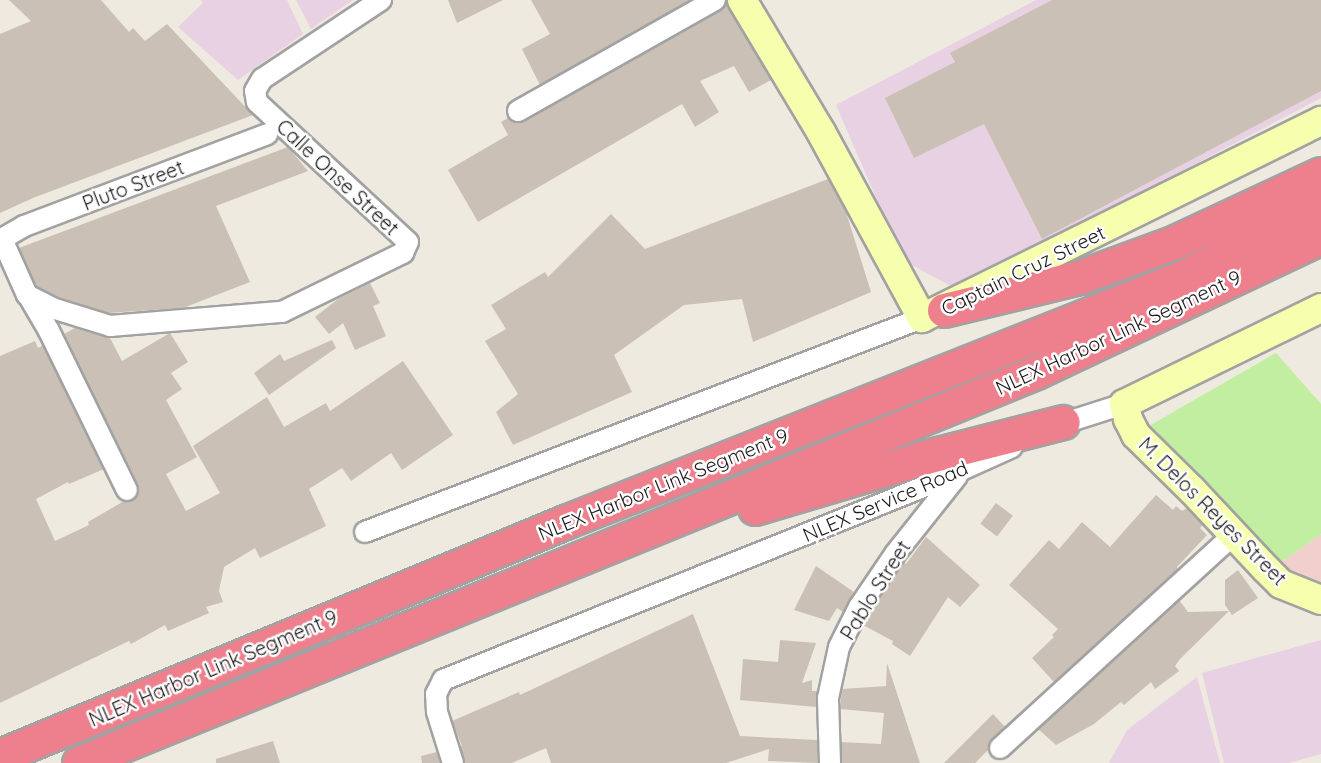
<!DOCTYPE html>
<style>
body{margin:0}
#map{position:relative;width:1321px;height:763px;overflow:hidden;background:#eeeadf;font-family:Quicksand,sans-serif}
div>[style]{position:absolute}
.commercial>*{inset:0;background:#f1d0cc}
.industrial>*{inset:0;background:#e8d1e2}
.grass>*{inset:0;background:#c1eea0}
.building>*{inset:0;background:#cac0b6;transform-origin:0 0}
.roads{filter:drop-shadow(2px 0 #a2a2a2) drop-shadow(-2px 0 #a2a2a2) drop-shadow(0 2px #a2a2a2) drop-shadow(0 -2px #a2a2a2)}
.street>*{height:20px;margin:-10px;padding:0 10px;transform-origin:10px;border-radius:10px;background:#fff}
.secondary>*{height:28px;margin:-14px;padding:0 14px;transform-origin:14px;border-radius:14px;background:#f5ffad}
.highway>*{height:33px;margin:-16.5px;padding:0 16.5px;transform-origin:16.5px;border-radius:16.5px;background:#ee7f8c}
span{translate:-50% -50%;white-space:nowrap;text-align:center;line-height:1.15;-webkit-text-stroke:5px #fff;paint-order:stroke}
.street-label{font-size:20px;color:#1b1b1b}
</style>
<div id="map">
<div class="commercial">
<i style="clip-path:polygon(1321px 534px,1321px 582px,1276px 566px)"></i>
</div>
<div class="industrial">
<i style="clip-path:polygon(201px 0,287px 0,303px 34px,238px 80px,178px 27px,203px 3px)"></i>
<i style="clip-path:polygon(296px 0,353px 0,311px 29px)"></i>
<i style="clip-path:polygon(1036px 0,1321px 0,1321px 98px,956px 289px,903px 260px,836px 105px)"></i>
<i style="clip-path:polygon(1321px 640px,1321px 754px,1289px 763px,1224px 763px,1202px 673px)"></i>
<i style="clip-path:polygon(1197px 677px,1220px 763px,1109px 763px,1127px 730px)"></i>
</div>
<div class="grass">
<i style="clip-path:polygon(1276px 353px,1321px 404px,1321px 534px,1276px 566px,1149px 426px)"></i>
</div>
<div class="building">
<i style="clip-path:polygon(9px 0,101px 0,129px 32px,133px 28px,145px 41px,167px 24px,253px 115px,33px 198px,0 213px,0 34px,31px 21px)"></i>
<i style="clip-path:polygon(448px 0,503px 0,457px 23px)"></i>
<i style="clip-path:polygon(531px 0,691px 0,540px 85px,522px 49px,550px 34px)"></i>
<i style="clip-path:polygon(1052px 0,1321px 0,1321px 91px,1042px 239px,984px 124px,914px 158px,885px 98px,955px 62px,950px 53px)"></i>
<i style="clip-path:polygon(726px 3px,771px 80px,749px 92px,734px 66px,700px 81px,719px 112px,695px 127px,682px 104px,478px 222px,448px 170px,508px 135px,501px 122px,508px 118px,517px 123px,524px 121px,721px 10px)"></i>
<i style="clip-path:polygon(288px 147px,308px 171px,216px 206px,250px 282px,183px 308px,108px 313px,57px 297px,36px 286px,19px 248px)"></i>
<i style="clip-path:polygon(828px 179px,846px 212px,871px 292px,753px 342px,742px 299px,684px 305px,614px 355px,632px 392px,513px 445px,496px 412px,518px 394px,485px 341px,506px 329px,491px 305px,545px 272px,548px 277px,611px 214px,645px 249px)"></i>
<i style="clip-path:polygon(370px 283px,380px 303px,373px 306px,386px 336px,355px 350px,343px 323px,329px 334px,315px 317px,338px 299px)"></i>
<i style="clip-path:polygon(75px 328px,110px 338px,122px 361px,170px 333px,188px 362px,171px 373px,182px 389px,166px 400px,197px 457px,166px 474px,186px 511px,220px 493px,193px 446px,267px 397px,284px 427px,326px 403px,330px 411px,403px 361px,453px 435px,402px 470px,391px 453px,351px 481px,342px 468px,309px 489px,326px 526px,260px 558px,255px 548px,224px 567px,219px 591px,223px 602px,206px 607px,209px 613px,168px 631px,165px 625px,131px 644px,129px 641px,0 703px,0 356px,35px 341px,38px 348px,43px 345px,104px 469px,69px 484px,68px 482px,36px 499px,55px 541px,89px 525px,88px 522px,124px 501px,133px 500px,139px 491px,64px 334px)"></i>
<i style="clip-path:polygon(332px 340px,336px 348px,269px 395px,254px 373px,280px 354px,284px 361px)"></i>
<i style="clip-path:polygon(1156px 495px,1173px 510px,1176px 506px,1182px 511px,1187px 508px,1203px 525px,1200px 528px,1207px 535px,1177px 567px,1178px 569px,1054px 682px,1032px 658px,1054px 637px,1052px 635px,1058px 629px,1009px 585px,1049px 540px,1059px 549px,1082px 522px,1110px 547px)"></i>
<i style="left:996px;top:503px;width:21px;height:26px;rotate:37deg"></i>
<i style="clip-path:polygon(926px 537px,980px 585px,960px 607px,948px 597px,910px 656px,892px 644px,893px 641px,863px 625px,904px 562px,906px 564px)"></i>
<i style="clip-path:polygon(816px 566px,854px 592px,843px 612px,837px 608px,829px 621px,794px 610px)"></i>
<i style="clip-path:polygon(1238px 570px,1258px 598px,1232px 615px,1225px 605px,1225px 580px)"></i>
<i style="clip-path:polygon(1179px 600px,1188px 612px,1229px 611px,1180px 659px,1175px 666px,1179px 671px,1155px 689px,1151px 682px,1124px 705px,1121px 702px,1094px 724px,1056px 745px,1038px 729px)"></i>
<i style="clip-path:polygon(693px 614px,740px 736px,817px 740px,818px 763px,768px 761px,769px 749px,726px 763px,551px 763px,546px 748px,512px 763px,465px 763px,460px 746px,462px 746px,452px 721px,519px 692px,520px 695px)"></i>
<i style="clip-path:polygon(780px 640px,816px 643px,802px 683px,812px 680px,812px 691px,817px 691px,816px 707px,740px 700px,743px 659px,778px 662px)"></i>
<i style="clip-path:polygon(887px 663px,920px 763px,842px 763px,841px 742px,881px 744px,884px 713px,840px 709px,842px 689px,886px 686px)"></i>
<i style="clip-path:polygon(993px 714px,1005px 727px,992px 740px,988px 750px,975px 763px,944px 763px)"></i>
<i style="clip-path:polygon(273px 741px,280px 763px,216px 763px,216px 759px)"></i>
<i style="clip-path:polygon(437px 752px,440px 763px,422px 763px,421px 756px)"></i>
</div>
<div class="roads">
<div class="street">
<i style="left:518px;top:111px;width:226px;rotate:-29.4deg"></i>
<i style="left:2px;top:239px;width:61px;rotate:65.9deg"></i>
<i style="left:27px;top:295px;width:28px;rotate:27deg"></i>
<i style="left:52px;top:308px;width:61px;rotate:17.2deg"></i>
<i style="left:110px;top:326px;width:173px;rotate:-4.7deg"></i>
<i style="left:282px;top:312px;width:135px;rotate:-26deg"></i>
<i style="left:403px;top:253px;width:12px;rotate:-66deg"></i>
<i style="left:408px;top:242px;width:206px;rotate:-137.2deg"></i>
<i style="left:257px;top:102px;width:11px;rotate:-100deg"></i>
<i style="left:255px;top:91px;width:14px;rotate:-60deg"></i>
<i style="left:262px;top:79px;width:143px;rotate:-33.6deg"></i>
<i style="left:0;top:240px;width:28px;rotate:-30deg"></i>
<i style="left:24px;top:226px;width:260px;rotate:-20.7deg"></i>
<i style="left:28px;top:295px;width:42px;rotate:59.7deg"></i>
<i style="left:49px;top:331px;width:177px;rotate:63.9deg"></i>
<i style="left:1055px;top:426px;width:72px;rotate:-17.7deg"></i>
<i style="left:365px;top:532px;width:597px;rotate:-21.02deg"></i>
<i style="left:1000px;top:748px;width:316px;rotate:-42.4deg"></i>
<i style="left:453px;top:763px;width:53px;rotate:-107.4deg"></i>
<i style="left:437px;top:712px;width:18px;rotate:-93deg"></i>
<i style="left:436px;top:694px;width:16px;rotate:-63deg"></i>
<i style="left:443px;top:680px;width:523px;rotate:-21.9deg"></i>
<i style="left:928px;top:485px;width:92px;rotate:-24.3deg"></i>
<i style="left:830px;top:763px;width:65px;rotate:-91.8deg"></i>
<i style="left:828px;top:698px;width:52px;rotate:-77.8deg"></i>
<i style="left:839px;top:647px;width:45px;rotate:-63.4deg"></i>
<i style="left:859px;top:607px;width:64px;rotate:-55.8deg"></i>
<i style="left:895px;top:554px;width:100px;rotate:-51.5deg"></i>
</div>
<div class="secondary">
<i style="left:742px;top:0;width:154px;rotate:59.1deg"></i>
<i style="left:821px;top:132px;width:212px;rotate:61.5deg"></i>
<i style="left:922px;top:318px;width:445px;rotate:-26.3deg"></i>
<i style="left:1321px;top:308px;width:219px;rotate:154deg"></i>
<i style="left:1124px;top:404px;width:16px;rotate:75deg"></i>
<i style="left:1128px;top:419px;width:18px;rotate:63deg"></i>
<i style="left:1136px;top:435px;width:78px;rotate:44.5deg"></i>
<i style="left:1192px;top:490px;width:108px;rotate:46.9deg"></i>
<i style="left:1266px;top:569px;width:21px;rotate:45deg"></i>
<i style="left:1281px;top:584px;width:43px;rotate:21.8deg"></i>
</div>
<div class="highway">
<i style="left:944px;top:310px;width:140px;rotate:-13.6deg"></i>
<i style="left:1080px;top:277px;width:101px;rotate:-20.2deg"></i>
<i style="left:1175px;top:242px;width:161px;rotate:-25deg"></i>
<i style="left:755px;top:508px;width:178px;rotate:-16.6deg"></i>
<i style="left:926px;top:457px;width:141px;rotate:-14.3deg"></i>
<i style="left:0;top:756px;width:612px;rotate:-22.5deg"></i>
<i style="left:565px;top:522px;width:665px;rotate:-21.63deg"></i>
<i style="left:1183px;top:277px;width:156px;rotate:-27.9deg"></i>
<i style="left:79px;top:763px;width:1034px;rotate:-22.22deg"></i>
<i style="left:1036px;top:372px;width:315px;rotate:-25.3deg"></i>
</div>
</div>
<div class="street-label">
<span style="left:338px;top:177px;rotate:43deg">Calle Onse Street</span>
<span style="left:133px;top:185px;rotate:-21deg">Pluto Street</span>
<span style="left:1023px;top:270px;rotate:-26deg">Captain Cruz Street</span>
<span style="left:1118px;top:332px;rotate:-25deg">NLEX Harbor Link Segment 9</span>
<span style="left:663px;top:484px;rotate:-22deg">NLEX Harbor Link Segment 9</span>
<span style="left:885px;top:501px;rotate:-23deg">NLEX Service Road</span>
<span style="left:1213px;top:511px;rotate:45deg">M. Delos Reyes Street</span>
<span style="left:875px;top:590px;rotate:-58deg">Pablo Street</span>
<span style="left:213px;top:668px;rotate:-23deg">NLEX Harbor Link Segment 9</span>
</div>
</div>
